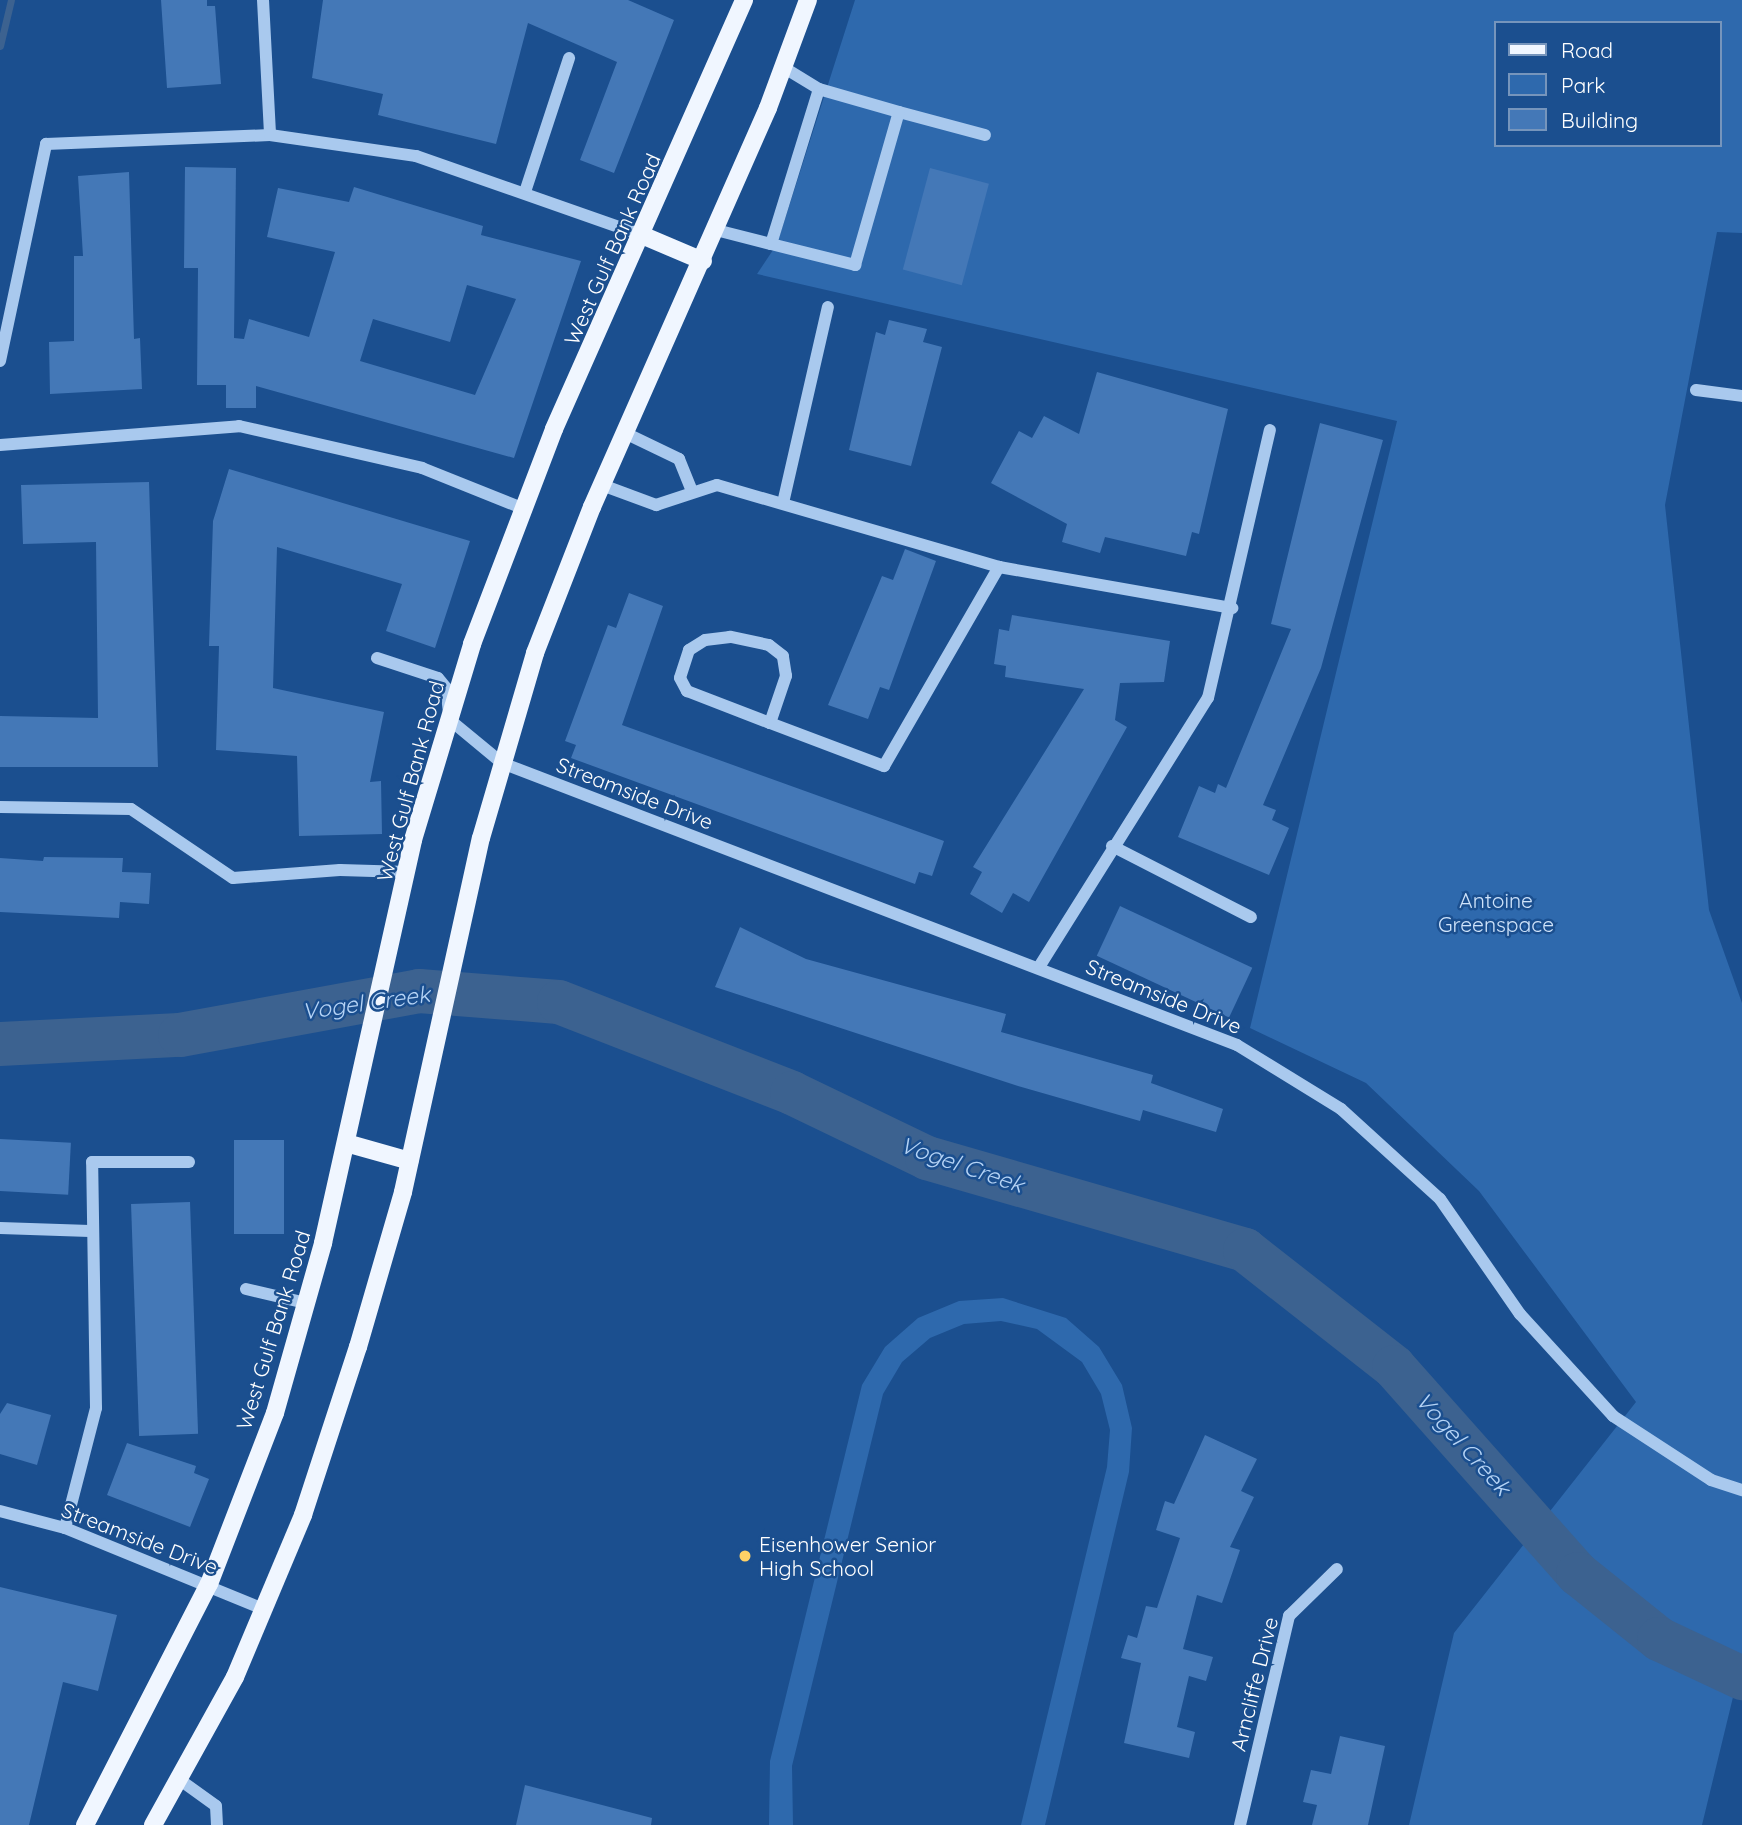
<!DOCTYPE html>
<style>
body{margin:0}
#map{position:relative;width:1742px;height:1825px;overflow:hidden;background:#1b4f8f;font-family:Quicksand,sans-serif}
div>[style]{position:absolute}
.green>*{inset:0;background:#2e69ad}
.stream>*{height:7px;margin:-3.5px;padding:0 3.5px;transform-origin:3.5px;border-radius:3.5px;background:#3c6290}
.river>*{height:44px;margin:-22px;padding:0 22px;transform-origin:22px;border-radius:22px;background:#3c6290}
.building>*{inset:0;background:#4478b7;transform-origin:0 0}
.minor>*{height:12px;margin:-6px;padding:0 6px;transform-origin:6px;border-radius:6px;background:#a9c9ee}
.major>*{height:18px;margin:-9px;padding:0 9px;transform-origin:9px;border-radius:9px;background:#f0f6ff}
.dots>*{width:19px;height:19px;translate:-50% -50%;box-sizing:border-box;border:4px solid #1b4f8f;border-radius:50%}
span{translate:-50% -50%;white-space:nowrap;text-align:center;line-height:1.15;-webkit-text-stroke:5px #1b4f8f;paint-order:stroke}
.street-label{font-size:21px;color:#fff}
.park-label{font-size:21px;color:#cfe3fa}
.poi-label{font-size:21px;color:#fff}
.left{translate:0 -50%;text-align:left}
.water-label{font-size:23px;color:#b5d3f5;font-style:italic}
.legend{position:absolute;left:1494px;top:21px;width:228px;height:126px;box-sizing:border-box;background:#1b4f8f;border:2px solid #7695bc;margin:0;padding:9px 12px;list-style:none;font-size:21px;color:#fff}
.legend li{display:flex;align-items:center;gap:14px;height:35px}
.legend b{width:35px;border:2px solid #7695bc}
</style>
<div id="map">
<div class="green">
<i style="clip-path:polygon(evenodd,855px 0,1742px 0,1742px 233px,1717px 232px,1665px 505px,1709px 910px,1742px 1003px,1742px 1660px,1702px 1825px,1409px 1825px,1454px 1633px,1636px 1402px,1479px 1191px,1366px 1083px,1250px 1028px,1397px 421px,757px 274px,777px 244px,855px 0,1495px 23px,1719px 23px,1719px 145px,1495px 145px,1495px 23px)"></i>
<i style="clip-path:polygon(1003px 1298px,1066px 1318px,1099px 1347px,1122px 1385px,1132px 1428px,1129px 1472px,1045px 1825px,1021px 1825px,1107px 1467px,1110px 1430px,1101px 1394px,1082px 1362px,1037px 1329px,1001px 1321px,964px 1324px,930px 1338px,902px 1362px,883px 1394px,792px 1766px,793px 1825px,769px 1825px,770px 1761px,862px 1385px,885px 1347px,918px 1318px,959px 1301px)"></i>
</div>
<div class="stream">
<i style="left:0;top:46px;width:47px;rotate:-76.6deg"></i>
</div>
<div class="river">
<i style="left:0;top:1044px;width:180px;rotate:-2.9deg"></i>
<i style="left:180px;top:1035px;width:243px;rotate:-10.4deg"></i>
<i style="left:419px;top:991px;width:140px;rotate:4.5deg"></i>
<i style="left:559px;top:1002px;width:250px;rotate:21.3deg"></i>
<i style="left:792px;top:1093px;width:150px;rotate:25.7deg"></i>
<i style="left:927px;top:1158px;width:331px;rotate:16.1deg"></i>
<i style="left:1245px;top:1250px;width:189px;rotate:38.1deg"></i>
<i style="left:1394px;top:1367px;width:277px;rotate:48.4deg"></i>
<i style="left:1578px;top:1574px;width:104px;rotate:38.7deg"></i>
<i style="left:1659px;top:1639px;width:92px;rotate:25.2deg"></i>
</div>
<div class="building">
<i style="clip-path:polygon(161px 0,207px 0,207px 6px,215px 6px,221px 84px,167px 88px)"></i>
<i style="clip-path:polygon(323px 0,628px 0,674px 20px,614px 173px,580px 160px,617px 62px,528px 23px,496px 144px,378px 115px,383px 94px,312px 78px)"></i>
<i style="clip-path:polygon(evenodd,185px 167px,236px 168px,234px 338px,244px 339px,249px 319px,309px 337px,335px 252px,267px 237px,278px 188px,349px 202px,354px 187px,483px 226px,481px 235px,581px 261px,514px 458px,256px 386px,256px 408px,226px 408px,226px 385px,197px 385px,198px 268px,184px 268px,185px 167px,467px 285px,516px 299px,475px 395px,360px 361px,373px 319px,450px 342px,467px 285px)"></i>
<i style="left:930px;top:168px;width:61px;height:105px;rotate:15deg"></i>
<i style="clip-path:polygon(129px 172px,134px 339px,140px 338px,142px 389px,50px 394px,49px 342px,74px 341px,74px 256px,83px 256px,78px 176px)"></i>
<i style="clip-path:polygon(889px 320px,927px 329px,923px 342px,942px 347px,911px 466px,849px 450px,876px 332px,885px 335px)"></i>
<i style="clip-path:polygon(1097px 372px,1228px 409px,1199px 534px,1192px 532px,1186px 556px,1105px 537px,1100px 553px,1062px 542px,1067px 524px,991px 483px,1019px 431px,1032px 438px,1044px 416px,1079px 434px)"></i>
<i style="clip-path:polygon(1320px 423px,1383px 440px,1321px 668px,1263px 805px,1276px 810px,1272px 820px,1289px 828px,1269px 875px,1178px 837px,1199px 786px,1215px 793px,1218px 784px,1226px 788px,1291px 629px,1271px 624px)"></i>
<i style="clip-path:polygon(229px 469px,470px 541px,435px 648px,386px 631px,402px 584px,277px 547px,273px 688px,384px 712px,370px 782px,381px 781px,382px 834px,299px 836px,297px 756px,216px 750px,219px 646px,209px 646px,213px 521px)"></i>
<i style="clip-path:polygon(149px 482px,158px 767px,0 767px,0 716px,98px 718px,96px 542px,23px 544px,21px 485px)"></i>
<i style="clip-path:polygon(905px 549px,936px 561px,889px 690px,880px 687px,868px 719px,828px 705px,882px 576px,893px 580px)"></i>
<i style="clip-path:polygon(629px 593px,663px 606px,622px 725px,944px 841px,932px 876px,919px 872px,915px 884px,571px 758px,576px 745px,565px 741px,608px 625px,616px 628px)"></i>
<i style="clip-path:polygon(1012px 615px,1170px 641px,1164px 682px,1120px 683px,1115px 720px,1127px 727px,1029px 902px,1013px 893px,1002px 913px,970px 894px,982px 872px,973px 867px,1084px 689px,1005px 677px,1006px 666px,994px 664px,999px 629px,1009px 631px)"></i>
<i style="clip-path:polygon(44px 857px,123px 858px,122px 872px,151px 873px,149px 904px,120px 902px,119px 918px,0 912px,0 858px,43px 861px)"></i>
<i style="left:1120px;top:906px;width:146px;height:55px;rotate:25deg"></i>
<i style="clip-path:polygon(740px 927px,806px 959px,1006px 1014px,1001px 1032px,1153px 1075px,1151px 1083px,1223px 1109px,1216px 1132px,1143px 1110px,1140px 1121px,1018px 1086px,715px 987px)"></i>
<i style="left:0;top:1139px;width:71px;height:52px;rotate:3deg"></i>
<i style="left:234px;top:1140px;width:50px;height:94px"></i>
<i style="left:190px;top:1202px;width:232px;height:59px;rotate:88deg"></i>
<i style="clip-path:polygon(7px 1403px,51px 1415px,37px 1465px,0 1454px,0 1414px)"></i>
<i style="clip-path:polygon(1205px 1435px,1257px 1459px,1241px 1491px,1254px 1497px,1230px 1547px,1240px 1550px,1222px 1603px,1197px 1595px,1183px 1649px,1213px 1657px,1206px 1681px,1189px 1676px,1177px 1727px,1195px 1732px,1189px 1758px,1124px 1743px,1141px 1663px,1121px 1658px,1128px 1635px,1137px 1638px,1146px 1606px,1157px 1608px,1180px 1538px,1156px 1530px,1165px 1501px,1174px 1504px)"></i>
<i style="clip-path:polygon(127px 1443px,196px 1466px,194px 1473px,209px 1479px,190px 1527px,107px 1495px)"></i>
<i style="clip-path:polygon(0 1587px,117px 1615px,98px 1691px,63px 1682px,29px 1825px,0 1825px)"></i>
<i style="clip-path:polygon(1340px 1736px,1385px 1746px,1368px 1825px,1312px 1825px,1317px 1805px,1303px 1802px,1311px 1770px,1331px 1774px)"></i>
<i style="clip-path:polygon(525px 1785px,652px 1818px,651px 1825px,516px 1825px)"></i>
</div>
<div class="minor">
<i style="left:263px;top:0;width:135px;rotate:87deg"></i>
<i style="left:899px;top:112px;width:89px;rotate:15deg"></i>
<i style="left:525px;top:192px;width:141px;rotate:-71.8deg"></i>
<i style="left:716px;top:230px;width:57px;rotate:14.3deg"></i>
<i style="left:771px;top:244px;width:162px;rotate:-72.8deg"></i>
<i style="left:819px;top:89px;width:42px;rotate:-148.6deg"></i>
<i style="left:771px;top:244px;width:87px;rotate:14deg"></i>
<i style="left:855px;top:265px;width:159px;rotate:-74deg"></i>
<i style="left:899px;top:112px;width:83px;rotate:-164deg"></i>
<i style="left:0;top:361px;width:222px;rotate:-78deg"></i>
<i style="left:46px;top:144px;width:224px;rotate:-2.3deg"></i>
<i style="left:270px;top:135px;width:148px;rotate:8.2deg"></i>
<i style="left:416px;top:156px;width:242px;rotate:19.3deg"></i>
<i style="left:1696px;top:390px;width:46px;rotate:7.4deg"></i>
<i style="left:625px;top:433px;width:60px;rotate:25.7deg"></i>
<i style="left:679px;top:459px;width:35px;rotate:68deg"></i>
<i style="left:0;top:445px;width:240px;rotate:-4.5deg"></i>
<i style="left:239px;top:426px;width:188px;rotate:12.9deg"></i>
<i style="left:422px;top:468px;width:108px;rotate:21.8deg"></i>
<i style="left:602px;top:485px;width:58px;rotate:20.3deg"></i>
<i style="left:656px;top:505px;width:64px;rotate:-18.2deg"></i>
<i style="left:717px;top:485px;width:294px;rotate:16.2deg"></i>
<i style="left:999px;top:567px;width:237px;rotate:10deg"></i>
<i style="left:783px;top:503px;width:201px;rotate:-77.1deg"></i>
<i style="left:377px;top:658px;width:64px;rotate:18.2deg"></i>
<i style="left:438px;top:678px;width:13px;rotate:51deg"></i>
<i style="left:446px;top:688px;width:32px;rotate:83deg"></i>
<i style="left:450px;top:720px;width:67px;rotate:39.6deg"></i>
<i style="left:502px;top:763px;width:787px;rotate:20.99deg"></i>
<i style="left:1237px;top:1045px;width:122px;rotate:31.6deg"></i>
<i style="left:1341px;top:1109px;width:134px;rotate:42.3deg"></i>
<i style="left:1440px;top:1199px;width:140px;rotate:55.2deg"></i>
<i style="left:1520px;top:1314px;width:138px;rotate:47.6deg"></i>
<i style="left:1613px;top:1416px;width:117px;rotate:33.1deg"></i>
<i style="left:1711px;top:1480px;width:33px;rotate:18deg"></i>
<i style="left:770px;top:723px;width:50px;rotate:-71.2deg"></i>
<i style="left:786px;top:676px;width:20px;rotate:-99deg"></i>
<i style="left:783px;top:656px;width:18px;rotate:-142deg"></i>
<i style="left:769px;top:645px;width:40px;rotate:-168deg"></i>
<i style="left:730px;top:637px;width:25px;rotate:173deg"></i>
<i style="left:705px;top:640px;width:19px;rotate:148deg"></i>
<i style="left:689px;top:650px;width:29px;rotate:108deg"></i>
<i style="left:680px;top:678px;width:15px;rotate:62deg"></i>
<i style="left:687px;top:691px;width:89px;rotate:21.1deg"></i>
<i style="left:770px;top:723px;width:122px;rotate:20.7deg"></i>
<i style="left:884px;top:766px;width:230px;rotate:-60deg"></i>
<i style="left:0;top:807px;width:131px;rotate:0.9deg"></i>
<i style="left:131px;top:809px;width:123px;rotate:34.1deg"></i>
<i style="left:233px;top:878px;width:107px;rotate:-4.3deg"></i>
<i style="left:340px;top:870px;width:67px;rotate:1.7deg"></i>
<i style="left:1112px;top:846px;width:156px;rotate:27.1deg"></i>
<i style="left:1039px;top:967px;width:318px;rotate:-57.9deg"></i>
<i style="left:1208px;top:698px;width:275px;rotate:-77deg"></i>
<i style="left:0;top:1228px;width:90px;rotate:1.9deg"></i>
<i style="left:246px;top:1289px;width:62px;rotate:13.1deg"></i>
<i style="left:0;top:1511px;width:67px;rotate:14.7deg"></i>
<i style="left:65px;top:1528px;width:214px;rotate:22.2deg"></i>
<i style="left:65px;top:1528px;width:124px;rotate:-75.5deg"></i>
<i style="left:96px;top:1408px;width:246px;rotate:-90.9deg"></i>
<i style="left:92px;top:1162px;width:97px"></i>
<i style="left:180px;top:1780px;width:44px;rotate:35.8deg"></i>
<i style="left:216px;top:1806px;width:19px;rotate:87deg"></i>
<i style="left:1240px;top:1825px;width:215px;rotate:-76.8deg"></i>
<i style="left:1289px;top:1616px;width:67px;rotate:-44.4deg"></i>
</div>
<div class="major">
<i style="left:644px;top:236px;width:64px;rotate:23deg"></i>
<i style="left:346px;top:1143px;width:66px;rotate:15.7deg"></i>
<i style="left:85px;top:1825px;width:271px;rotate:-62.8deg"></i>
<i style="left:209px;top:1584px;width:183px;rotate:-68.9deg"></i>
<i style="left:275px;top:1413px;width:177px;rotate:-74.2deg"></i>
<i style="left:323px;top:1243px;width:413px;rotate:-77.4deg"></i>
<i style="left:413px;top:840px;width:205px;rotate:-73.2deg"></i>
<i style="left:472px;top:644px;width:230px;rotate:-69.1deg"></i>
<i style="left:554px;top:429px;width:469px;rotate:-66.1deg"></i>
<i style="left:153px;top:1825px;width:169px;rotate:-61deg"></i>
<i style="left:235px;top:1677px;width:176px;rotate:-67.2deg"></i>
<i style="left:303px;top:1515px;width:177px;rotate:-71.9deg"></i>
<i style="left:358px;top:1347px;width:161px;rotate:-73.8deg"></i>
<i style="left:403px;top:1192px;width:362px;rotate:-77.6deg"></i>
<i style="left:481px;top:838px;width:193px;rotate:-73.7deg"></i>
<i style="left:535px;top:653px;width:157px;rotate:-68.7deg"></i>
<i style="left:592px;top:507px;width:436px;rotate:-66.2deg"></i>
<i style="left:768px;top:108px;width:115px;rotate:-69.7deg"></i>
</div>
<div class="dots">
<i style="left:745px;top:1556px;background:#ffd166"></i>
</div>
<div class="street-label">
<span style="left:612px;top:249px;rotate:-66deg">West Gulf Bank Road</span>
<span style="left:410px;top:781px;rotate:-75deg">West Gulf Bank Road</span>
<span style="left:635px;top:793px;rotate:21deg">Streamside Drive</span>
<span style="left:1164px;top:996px;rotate:22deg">Streamside Drive</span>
<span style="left:273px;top:1330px;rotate:-73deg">West Gulf Bank Road</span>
<span style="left:140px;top:1538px;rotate:21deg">Streamside Drive</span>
<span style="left:1254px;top:1684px;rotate:-76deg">Arncliffe Drive</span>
</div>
<div class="park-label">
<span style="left:1496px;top:912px">Antoine<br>Greenspace</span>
</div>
<div class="poi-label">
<span class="left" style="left:759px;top:1556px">Eisenhower Senior<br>High School</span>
</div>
<div class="water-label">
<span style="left:366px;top:1003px;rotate:-8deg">Vogel Creek</span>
<span style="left:962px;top:1165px;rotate:19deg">Vogel Creek</span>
<span style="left:1463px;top:1444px;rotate:48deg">Vogel Creek</span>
</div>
<ul class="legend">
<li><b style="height:9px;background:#f0f6ff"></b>Road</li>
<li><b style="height:19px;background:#2e69ad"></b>Park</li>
<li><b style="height:19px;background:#4478b7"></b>Building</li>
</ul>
</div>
